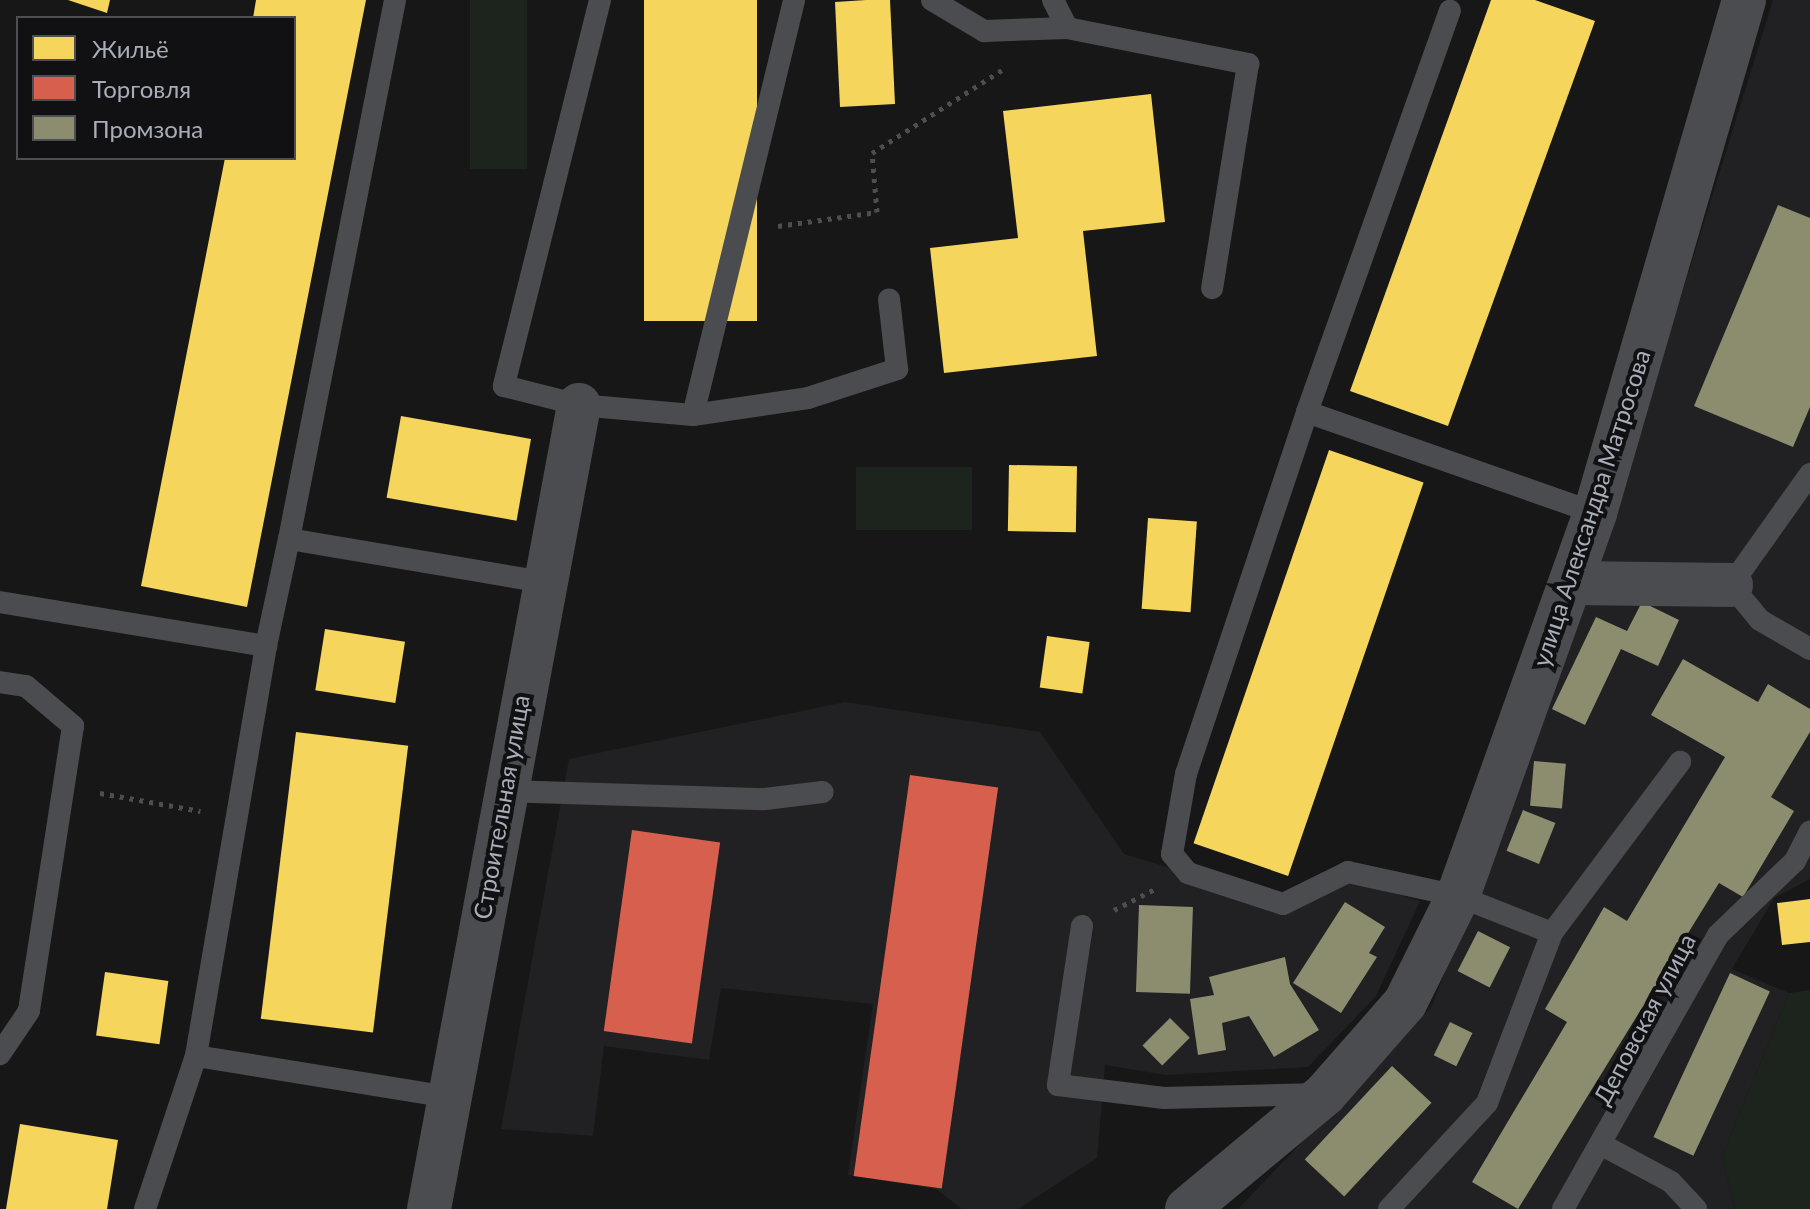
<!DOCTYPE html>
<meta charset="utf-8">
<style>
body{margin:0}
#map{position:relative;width:1810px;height:1209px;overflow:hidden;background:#171717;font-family:Lato,sans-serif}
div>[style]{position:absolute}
.built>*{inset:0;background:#212123}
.green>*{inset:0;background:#1d241e;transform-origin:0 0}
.homes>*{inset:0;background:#f6d55c;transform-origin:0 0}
.shops>*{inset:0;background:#d6604d;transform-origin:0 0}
.industry>*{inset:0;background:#8c8c6e;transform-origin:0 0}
.path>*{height:5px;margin-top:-2.5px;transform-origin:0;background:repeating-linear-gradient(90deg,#4d4e52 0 4px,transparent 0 10px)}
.service>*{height:22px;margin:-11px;padding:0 11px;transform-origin:11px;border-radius:11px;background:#4b4c50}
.minor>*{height:44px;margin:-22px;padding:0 22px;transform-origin:22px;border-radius:22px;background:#4b4c50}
span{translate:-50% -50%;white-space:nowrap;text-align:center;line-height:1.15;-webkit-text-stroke:8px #111113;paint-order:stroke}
.street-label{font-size:24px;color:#a8adb8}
.legend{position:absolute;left:16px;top:16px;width:280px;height:144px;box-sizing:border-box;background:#111113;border:2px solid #4d4f55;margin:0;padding:10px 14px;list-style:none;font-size:24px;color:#a8adb8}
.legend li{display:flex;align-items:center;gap:16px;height:40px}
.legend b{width:40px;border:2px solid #4d4f55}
</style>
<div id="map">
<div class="built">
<i style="clip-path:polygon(1773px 0,1810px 0,1810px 879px,1774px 898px,1732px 969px,1789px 993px,1722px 1156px,1735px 1209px,1238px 1209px,1432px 1006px,1587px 600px)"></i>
<i style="clip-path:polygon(845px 702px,1040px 732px,1124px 854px,1286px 903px,1338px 876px,1420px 901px,1376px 996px,1308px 1067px,1166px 1075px,1105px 1065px,1097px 1158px,1018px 1209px,962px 1209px,936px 1189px,848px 1175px,873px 1004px,721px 988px,709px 1060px,604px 1046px,593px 1136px,501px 1129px,569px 759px)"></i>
</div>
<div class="green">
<i style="left:470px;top:0;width:57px;height:169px"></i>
<i style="left:856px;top:467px;width:116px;height:63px"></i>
<i style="clip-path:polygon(1810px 990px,1810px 1209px,1735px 1209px,1722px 1156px,1789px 993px)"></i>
</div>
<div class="homes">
<i style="clip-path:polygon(68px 0,110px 0,107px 13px)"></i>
<i style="clip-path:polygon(256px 0,366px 0,247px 607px,141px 586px,225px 158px,294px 158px,294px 18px,253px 18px)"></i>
<i style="left:644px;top:0;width:113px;height:321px"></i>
<i style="clip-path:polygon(866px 0,890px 0,895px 104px,840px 107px,835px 2px)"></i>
<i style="clip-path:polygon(1491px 0,1535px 0,1595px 21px,1448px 426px,1350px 391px)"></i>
<i style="clip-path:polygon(1151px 94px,1165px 222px,1083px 231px,1097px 356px,944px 373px,930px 248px,1018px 238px,1003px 111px)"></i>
<i style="left:401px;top:416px;width:132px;height:83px;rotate:10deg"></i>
<i style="left:1329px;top:450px;width:100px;height:416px;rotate:19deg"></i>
<i style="left:1009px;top:465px;width:68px;height:66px;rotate:1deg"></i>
<i style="left:1148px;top:518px;width:49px;height:91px;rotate:4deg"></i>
<i style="left:325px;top:629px;width:81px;height:62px;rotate:9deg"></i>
<i style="left:1047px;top:636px;width:43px;height:52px;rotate:8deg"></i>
<i style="left:296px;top:732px;width:113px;height:289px;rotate:7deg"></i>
<i style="clip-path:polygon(1810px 899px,1810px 942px,1782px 945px,1777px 903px)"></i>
<i style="left:105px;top:972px;width:64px;height:64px;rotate:8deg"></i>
<i style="clip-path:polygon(20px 1124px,118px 1140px,107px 1209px,6px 1209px)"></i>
</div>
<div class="shops">
<i style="left:910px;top:775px;width:89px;height:405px;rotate:8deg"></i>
<i style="left:632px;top:830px;width:89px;height:203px;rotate:8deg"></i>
</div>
<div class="industry">
<i style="clip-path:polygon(1778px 205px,1810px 218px,1810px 407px,1793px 447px,1694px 406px)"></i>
<i style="clip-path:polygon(1642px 602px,1679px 620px,1658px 666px,1621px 649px,1585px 725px,1552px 709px,1596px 617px,1627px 631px)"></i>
<i style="clip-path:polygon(1683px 659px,1758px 702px,1768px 684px,1810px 709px,1810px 732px,1771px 797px,1794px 811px,1743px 897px,1719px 883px,1518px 1209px,1472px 1182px,1567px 1022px,1545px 1009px,1604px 907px,1627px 921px,1725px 757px,1651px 715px)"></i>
<i style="left:1534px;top:761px;width:32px;height:45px;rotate:5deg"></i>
<i style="left:1523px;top:810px;width:35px;height:44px;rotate:22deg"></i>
<i style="clip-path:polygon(1345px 902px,1385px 927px,1369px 953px,1377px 957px,1341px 1013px,1293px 983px)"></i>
<i style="left:1139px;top:905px;width:54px;height:87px;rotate:2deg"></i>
<i style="left:1478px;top:931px;width:36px;height:45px;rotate:27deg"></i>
<i style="clip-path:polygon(1285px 957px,1290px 984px,1319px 1030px,1274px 1057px,1249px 1016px,1222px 1023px,1226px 1050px,1198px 1055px,1190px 999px,1214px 995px,1209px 977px)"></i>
<i style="left:1730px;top:973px;width:44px;height:181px;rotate:25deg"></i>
<i style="left:1170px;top:1018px;width:28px;height:39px;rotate:45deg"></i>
<i style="left:1450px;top:1022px;width:25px;height:37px;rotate:26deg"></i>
<i style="left:1392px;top:1066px;width:54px;height:128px;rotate:43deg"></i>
</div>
<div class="path">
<i style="left:778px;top:226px;width:100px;rotate:-8deg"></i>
<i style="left:877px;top:212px;width:59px;rotate:-94.8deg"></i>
<i style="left:872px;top:153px;width:154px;rotate:-32.6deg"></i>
<i style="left:100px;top:793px;width:102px;rotate:10.2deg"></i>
<i style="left:1114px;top:910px;width:46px;rotate:-27.1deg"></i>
</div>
<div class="service">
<i style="left:600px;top:0;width:398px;rotate:104deg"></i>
<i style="left:504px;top:386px;width:77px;rotate:14.2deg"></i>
<i style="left:579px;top:405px;width:114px;rotate:5deg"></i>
<i style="left:693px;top:415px;width:116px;rotate:-8.4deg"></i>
<i style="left:808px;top:398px;width:94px;rotate:-18deg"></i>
<i style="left:897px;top:369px;width:70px;rotate:-96.5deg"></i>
<i style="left:932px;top:0;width:61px;rotate:30.8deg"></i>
<i style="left:984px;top:31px;width:83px;rotate:-2.1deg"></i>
<i style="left:1067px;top:28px;width:185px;rotate:11.2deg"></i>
<i style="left:1248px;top:64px;width:227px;rotate:99.1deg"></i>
<i style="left:1053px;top:0;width:31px;rotate:63deg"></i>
<i style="left:1307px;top:412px;width:426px;rotate:-70.4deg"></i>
<i style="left:693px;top:415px;width:427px;rotate:-76.3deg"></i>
<i style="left:1810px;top:474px;width:136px;rotate:125.4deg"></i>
<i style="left:1731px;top:585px;width:45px;rotate:50.4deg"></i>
<i style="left:1760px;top:620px;width:58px;rotate:30.1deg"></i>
<i style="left:289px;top:539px;width:549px;rotate:-78.87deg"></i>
<i style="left:0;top:602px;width:270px;rotate:9.4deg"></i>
<i style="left:266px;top:646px;width:109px;rotate:-77.9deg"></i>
<i style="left:289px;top:539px;width:257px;rotate:9.6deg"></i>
<i style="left:266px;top:646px;width:416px;rotate:99.7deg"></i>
<i style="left:196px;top:1056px;width:255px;rotate:9.2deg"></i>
<i style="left:0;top:682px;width:26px;rotate:9deg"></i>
<i style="left:26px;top:686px;width:62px;rotate:40.4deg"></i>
<i style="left:73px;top:726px;width:288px;rotate:98.8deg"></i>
<i style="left:29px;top:1011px;width:52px;rotate:124deg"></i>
<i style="left:504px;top:791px;width:261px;rotate:1.8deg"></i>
<i style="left:765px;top:799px;width:58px;rotate:-6.9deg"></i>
<i style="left:1082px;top:926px;width:161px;rotate:98.6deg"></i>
<i style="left:1058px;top:1085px;width:107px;rotate:7deg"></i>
<i style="left:1164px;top:1098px;width:156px;rotate:-1.5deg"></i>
<i style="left:1552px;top:933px;width:101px;rotate:-158.5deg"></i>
<i style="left:1458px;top:896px;width:113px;rotate:-167.7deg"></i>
<i style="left:1348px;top:872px;width:72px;rotate:153.8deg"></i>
<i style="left:1283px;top:904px;width:100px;rotate:-161.9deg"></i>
<i style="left:1188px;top:873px;width:25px;rotate:-130deg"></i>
<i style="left:1172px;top:854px;width:81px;rotate:-80.1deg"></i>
<i style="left:1186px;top:774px;width:382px;rotate:-71.5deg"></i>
<i style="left:1307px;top:412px;width:305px;rotate:19.3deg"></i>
<i style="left:1604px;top:1146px;width:76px;rotate:28.2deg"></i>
<i style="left:1671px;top:1182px;width:37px;rotate:47deg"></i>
<i style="left:145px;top:1209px;width:161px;rotate:-71.6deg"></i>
<i style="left:1389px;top:1209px;width:144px;rotate:-47.2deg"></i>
<i style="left:1487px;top:1103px;width:182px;rotate:-69.1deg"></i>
<i style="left:1552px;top:933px;width:214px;rotate:-53.2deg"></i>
<i style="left:1563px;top:1209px;width:315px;rotate:-60.5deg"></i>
<i style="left:1718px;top:935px;width:107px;rotate:-43.9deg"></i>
<i style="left:1795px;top:861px;width:33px;rotate:-63deg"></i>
</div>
<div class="minor">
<i style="left:1572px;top:583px;width:159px;rotate:0.7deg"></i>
<i style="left:429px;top:1209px;width:818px;rotate:-79.43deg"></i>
<i style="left:1187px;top:1209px;width:180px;rotate:-39.8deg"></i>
<i style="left:1325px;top:1094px;width:121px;rotate:-48.7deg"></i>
<i style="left:1405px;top:1003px;width:119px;rotate:-63.6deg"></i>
<i style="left:1458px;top:896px;width:407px;rotate:-70.3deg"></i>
<i style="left:1595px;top:513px;width:534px;rotate:-73.8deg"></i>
</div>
<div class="street-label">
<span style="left:1591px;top:508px;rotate:-72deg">улица Александра Матросова</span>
<span style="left:501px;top:807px;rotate:-80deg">Строительная улица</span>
<span style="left:1644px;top:1019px;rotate:-62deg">Деповская улица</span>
</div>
<ul class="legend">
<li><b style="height:22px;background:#f6d55c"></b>Жильё</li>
<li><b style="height:22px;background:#d6604d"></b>Торговля</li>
<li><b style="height:22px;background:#8c8c6e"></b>Промзона</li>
</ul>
</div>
